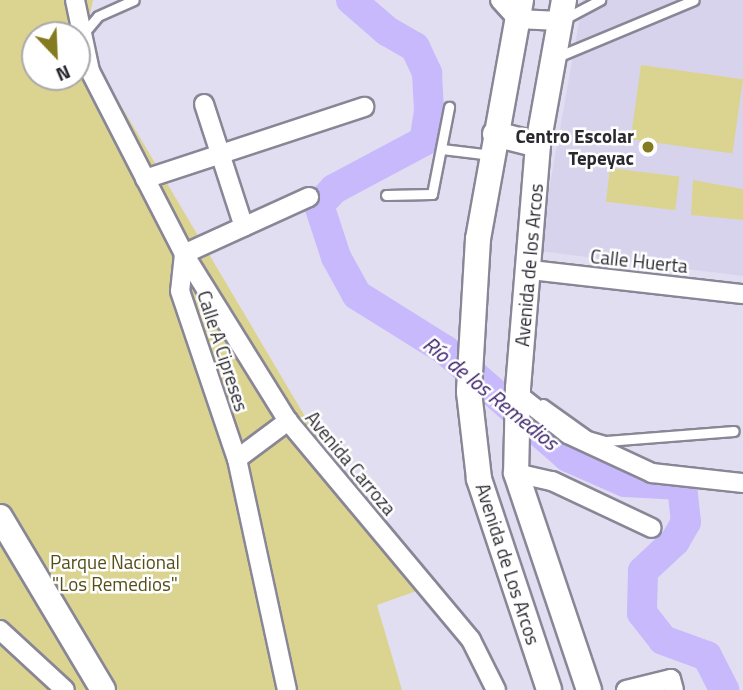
<!DOCTYPE html>
<meta charset="utf-8">
<style>
body{margin:0}
#map{position:relative;width:743px;height:690px;overflow:hidden;background:#e2def1;font-family:"Titillium Web",sans-serif}
div>[style]{position:absolute}
.built>*{inset:0;background:#d8d3ed}
.green>*{inset:0;background:#dbd491;transform-origin:0 0}
.river>*{height:30px;margin:-15px;padding:0 15px;transform-origin:15px;border-radius:15px;background:#c8b9fc}
.roads{filter:drop-shadow(2px 0 #898696) drop-shadow(-2px 0 #898696) drop-shadow(0 2px #898696) drop-shadow(0 -2px #898696)}
.lane>*{height:9px;margin:-4.5px;padding:0 4.5px;transform-origin:4.5px;border-radius:4.5px;background:#fff}
.street>*{height:18px;margin:-9px;padding:0 9px;transform-origin:9px;border-radius:9px;background:#fff}
.secondary>*{height:24px;margin:-12px;padding:0 12px;transform-origin:12px;border-radius:12px;background:#fff}
.dots>*{width:19px;height:19px;translate:-50% -50%;box-sizing:border-box;border:4px solid #fff;border-radius:50%}
span{translate:-50% -50%;white-space:nowrap;text-align:center;line-height:1.15;-webkit-text-stroke:5px #fff;paint-order:stroke}
.poi-label{font-size:19px;color:#2a2930;font-weight:700}
.right{translate:-100% -50%;text-align:right}
.street-label{font-size:19px;color:#2a2930}
.park-label{font-size:19px;color:#554e18}
.water-label{font-size:21px;color:#3a206a;font-style:italic}
.north{position:absolute;left:21px;top:21px;width:70px;height:70px;box-sizing:border-box;background:#fff;border:2px solid #aaa9ac;border-radius:50%;rotate:157deg;font-size:19px;font-weight:700;line-height:28px;text-align:center;color:#2a2930}
.north::after{content:'';display:block;margin:auto;width:24px;height:32px;background:#847a1f;clip-path:polygon(50% 0,100% 100%,50% 72%,0 100%)}
</style>
<div id="map">
<div class="built">
<i style="clip-path:polygon(583px 0,743px 0,743px 276px,538px 251px)"></i>
</div>
<div class="green">
<i style="clip-path:polygon(evenodd,0 0,93px 0,84px 43px,332px 462px,425px 588px,377px 605px,402px 690px,0 690px,0 0,35px 35px,77px 35px,77px 77px,35px 77px,35px 35px)"></i>
<i style="left:641px;top:65px;width:103px;height:75px;rotate:8deg"></i>
<i style="left:610px;top:168px;width:70px;height:34px;rotate:7deg"></i>
<i style="clip-path:polygon(693px 180px,743px 189px,743px 220px,691px 215px)"></i>
</div>
<div class="river">
<i style="left:351px;top:0;width:48px;rotate:40.7deg"></i>
<i style="left:387px;top:31px;width:32px;rotate:30deg"></i>
<i style="left:415px;top:47px;width:29px;rotate:65deg"></i>
<i style="left:427px;top:73px;width:38px;rotate:87deg"></i>
<i style="left:429px;top:111px;width:30px;rotate:99deg"></i>
<i style="left:424px;top:141px;width:102px;rotate:151.9deg"></i>
<i style="left:334px;top:189px;width:22px;rotate:133deg"></i>
<i style="left:319px;top:205px;width:55px;rotate:71.9deg"></i>
<i style="left:336px;top:257px;width:43px;rotate:61.1deg"></i>
<i style="left:357px;top:295px;width:104px;rotate:32deg"></i>
<i style="left:445px;top:350px;width:163px;rotate:41deg"></i>
<i style="left:568px;top:457px;width:62px;rotate:23.7deg"></i>
<i style="left:625px;top:482px;width:57px;rotate:3deg"></i>
<i style="left:682px;top:485px;width:37px;rotate:84deg"></i>
<i style="left:686px;top:522px;width:22px;rotate:120deg"></i>
<i style="left:675px;top:541px;width:44px;rotate:136.8deg"></i>
<i style="left:643px;top:571px;width:42px;rotate:91.4deg"></i>
<i style="left:642px;top:613px;width:34px;rotate:52deg"></i>
<i style="left:663px;top:640px;width:47px;rotate:20deg"></i>
<i style="left:707px;top:656px;width:38px;rotate:63deg"></i>
</div>
<div class="roads">
<div class="lane">
<i style="left:564px;top:19px;width:41px;rotate:-27.8deg"></i>
<i style="left:83px;top:34px;width:23px;rotate:-50deg"></i>
<i style="left:98px;top:16px;width:39px;rotate:-24deg"></i>
<i style="left:557px;top:57px;width:148px;rotate:-22.6deg"></i>
<i style="left:442px;top:149px;width:50px;rotate:6.8deg"></i>
<i style="left:386px;top:195px;width:46px;rotate:-1.2deg"></i>
<i style="left:432px;top:194px;width:89px;rotate:-78.9deg"></i>
<i style="left:543px;top:404px;width:55px;rotate:35.4deg"></i>
<i style="left:588px;top:436px;width:19px;rotate:16deg"></i>
<i style="left:606px;top:441px;width:128px;rotate:-4.5deg"></i>
</div>
<div class="street">
<i style="left:75px;top:0;width:73px;rotate:78.1deg"></i>
<i style="left:90px;top:71px;width:206px;rotate:62.8deg"></i>
<i style="left:184px;top:254px;width:37px;rotate:96deg"></i>
<i style="left:180px;top:291px;width:177px;rotate:71.3deg"></i>
<i style="left:237px;top:459px;width:236px;rotate:77.8deg"></i>
<i style="left:500px;top:0;width:25px;rotate:48deg"></i>
<i style="left:517px;top:19px;width:43px;rotate:2.7deg"></i>
<i style="left:204px;top:104px;width:129px;rotate:72deg"></i>
<i style="left:145px;top:179px;width:231px;rotate:-18.2deg"></i>
<i style="left:309px;top:197px;width:137px;rotate:155.5deg"></i>
<i style="left:184px;top:254px;width:197px;rotate:58.1deg"></i>
<i style="left:288px;top:421px;width:285px;rotate:50.1deg"></i>
<i style="left:471px;top:640px;width:56px;rotate:63.4deg"></i>
<i style="left:531px;top:270px;width:213px;rotate:6.5deg"></i>
<i style="left:520px;top:396px;width:61px;rotate:38.4deg"></i>
<i style="left:568px;top:434px;width:93px;rotate:24.9deg"></i>
<i style="left:652px;top:473px;width:92px;rotate:6.3deg"></i>
<i style="left:237px;top:459px;width:64px;rotate:-36.7deg"></i>
<i style="left:516px;top:473px;width:37px;rotate:13deg"></i>
<i style="left:552px;top:481px;width:110px;rotate:25.2deg"></i>
<i style="left:0;top:630px;width:88px;rotate:42.7deg"></i>
<i style="left:626px;top:690px;width:46px;rotate:-13.7deg"></i>
<i style="left:671px;top:679px;width:11px;rotate:75deg"></i>
</div>
<div class="secondary">
<i style="left:521px;top:0;width:243px;rotate:100.2deg"></i>
<i style="left:478px;top:239px;width:153px;rotate:93.4deg"></i>
<i style="left:469px;top:392px;width:88px;rotate:83.4deg"></i>
<i style="left:479px;top:479px;width:222px;rotate:71.6deg"></i>
<i style="left:564px;top:0;width:147px;rotate:100.2deg"></i>
<i style="left:538px;top:145px;width:244px;rotate:94.7deg"></i>
<i style="left:518px;top:388px;width:85px;rotate:91.3deg"></i>
<i style="left:516px;top:473px;width:229px;rotate:71.4deg"></i>
<i style="left:495px;top:134px;width:44px;rotate:14.3deg"></i>
<i style="left:0;top:517px;width:201px;rotate:59.2deg"></i>
</div>
</div>
<div class="dots">
<i style="left:648px;top:147px;background:#847a1f"></i>
</div>
<div class="poi-label">
<span class="right" style="left:634px;top:147px">Centro Escolar<br>Tepeyac</span>
</div>
<div class="street-label">
<span style="left:639px;top:261px;rotate:6deg">Calle Huerta</span>
<span style="left:529px;top:265px;rotate:-85deg">Avenida de los Arcos</span>
<span style="left:223px;top:351px;rotate:72deg">Calle A Cipreses</span>
<span style="left:351px;top:463px;rotate:50deg">Avenida Carroza</span>
<span style="left:508px;top:564px;rotate:72deg">Avenida de Los Arcos</span>
</div>
<div class="park-label">
<span style="left:115px;top:573px">Parque Nacional<br>"Los Remedios"</span>
</div>
<div class="water-label">
<span style="left:491px;top:393px;rotate:39deg">Río de los Remedios</span>
</div>
<div class="north">N</div>
</div>
